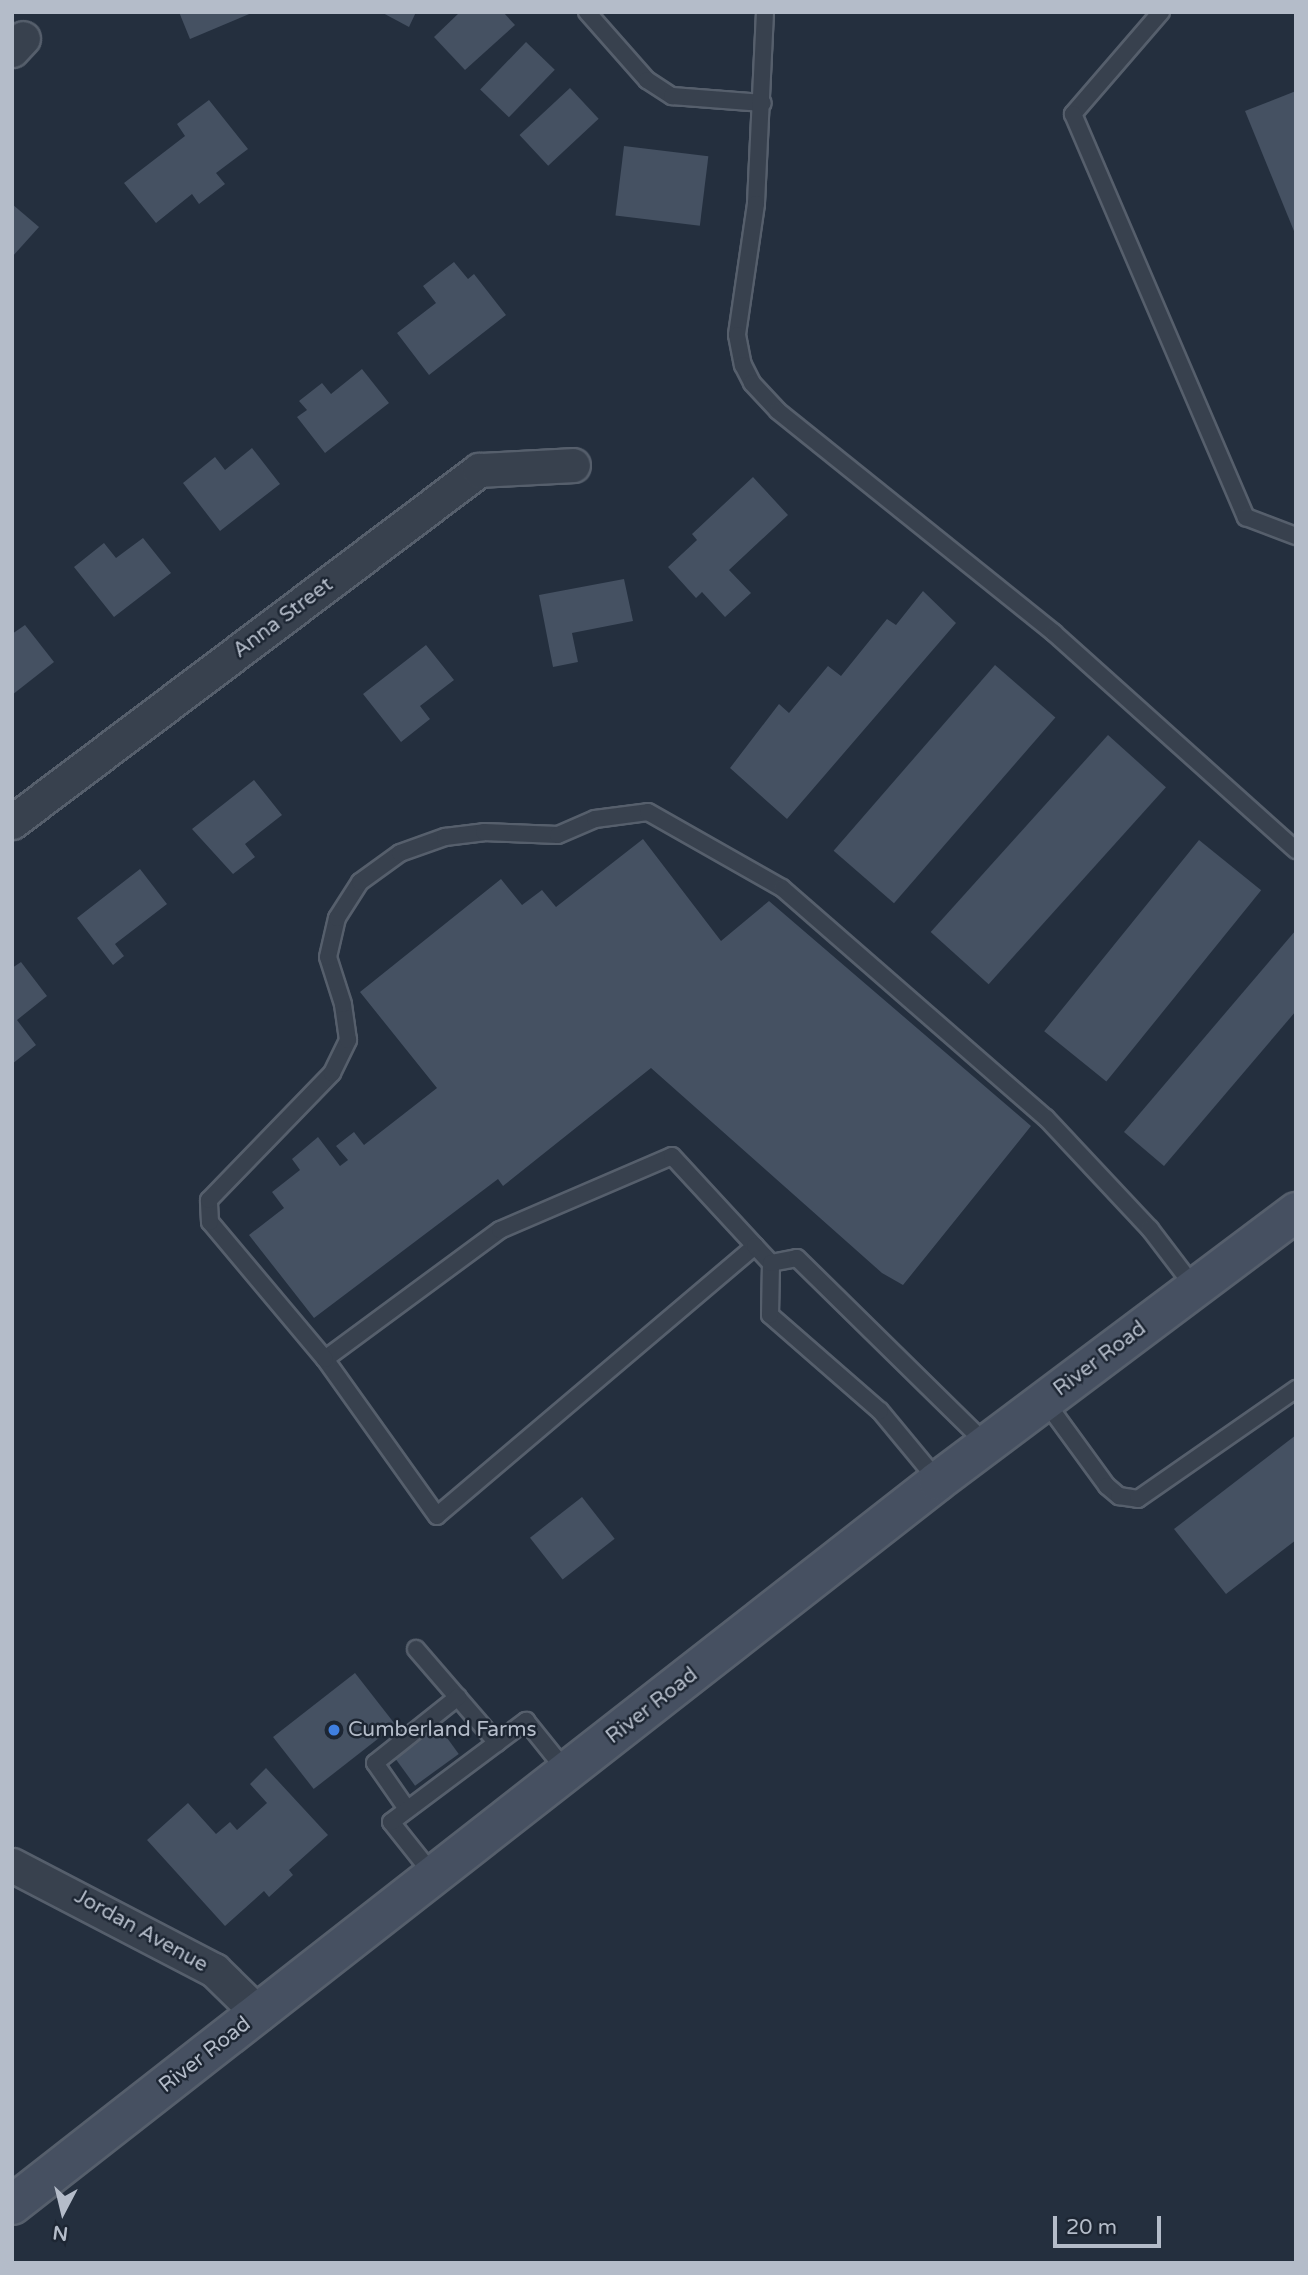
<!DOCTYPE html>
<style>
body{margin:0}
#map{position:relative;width:1308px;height:2275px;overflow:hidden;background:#242f3e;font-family:"Varela Round",sans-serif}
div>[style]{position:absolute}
.building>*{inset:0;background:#455162;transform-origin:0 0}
.roads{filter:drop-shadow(2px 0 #565f6c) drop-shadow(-2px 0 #565f6c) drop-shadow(0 2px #565f6c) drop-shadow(0 -2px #565f6c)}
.lane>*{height:16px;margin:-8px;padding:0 8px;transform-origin:8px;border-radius:8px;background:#38414e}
.street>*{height:33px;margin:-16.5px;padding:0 16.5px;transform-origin:16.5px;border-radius:16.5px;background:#38414e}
.secondary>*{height:38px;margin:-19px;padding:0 19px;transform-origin:19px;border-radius:19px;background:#465061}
.dots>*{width:19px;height:19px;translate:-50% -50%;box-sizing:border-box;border:4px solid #1d2633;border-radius:50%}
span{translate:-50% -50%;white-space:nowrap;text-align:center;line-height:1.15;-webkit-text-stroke:5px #1d2633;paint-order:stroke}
.street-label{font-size:21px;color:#b4bcc9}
.poi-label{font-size:21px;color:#b4bcc9}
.left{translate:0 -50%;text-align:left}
.frame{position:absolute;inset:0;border:14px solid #b4bcc9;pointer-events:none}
.north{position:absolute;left:28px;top:2177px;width:70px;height:70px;-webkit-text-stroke:5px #1d2633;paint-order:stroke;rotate:187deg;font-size:19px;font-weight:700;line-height:28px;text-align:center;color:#b4bcc9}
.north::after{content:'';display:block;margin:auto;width:24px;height:32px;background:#b4bcc9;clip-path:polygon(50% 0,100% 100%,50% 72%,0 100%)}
.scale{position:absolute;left:1053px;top:2216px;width:108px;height:32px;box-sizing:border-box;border:4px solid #b4bcc9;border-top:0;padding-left:9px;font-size:21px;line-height:24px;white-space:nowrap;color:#b4bcc9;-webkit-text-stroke:5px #1d2633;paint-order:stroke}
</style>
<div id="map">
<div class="building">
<i style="clip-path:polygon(179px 12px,254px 12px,190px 39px)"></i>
<i style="clip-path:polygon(381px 12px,416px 12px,409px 27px)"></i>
<i style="clip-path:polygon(460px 12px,503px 12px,515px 25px,465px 70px,434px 37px)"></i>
<i style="left:526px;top:42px;width:40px;height:66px;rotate:44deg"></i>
<i style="left:570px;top:88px;width:42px;height:69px;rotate:47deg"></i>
<i style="clip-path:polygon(1296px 91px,1296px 236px,1245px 111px)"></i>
<i style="clip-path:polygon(209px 100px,248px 149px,216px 173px,225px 184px,199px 204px,192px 194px,156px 223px,124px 183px,185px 136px,177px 124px)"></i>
<i style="left:624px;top:146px;width:85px;height:70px;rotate:7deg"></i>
<i style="clip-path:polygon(12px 204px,39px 227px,12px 257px)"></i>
<i style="clip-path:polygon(454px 262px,468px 279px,474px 274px,506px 315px,429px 375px,397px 333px,436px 303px,423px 286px)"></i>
<i style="clip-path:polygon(362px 369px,389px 403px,325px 453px,297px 417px,307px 410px,299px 401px,322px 383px,331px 394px)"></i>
<i style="clip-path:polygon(252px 448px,280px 484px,220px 531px,183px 483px,215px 457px,225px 470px)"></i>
<i style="clip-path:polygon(753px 477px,788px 515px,729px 570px,751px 593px,725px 617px,702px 592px,696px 598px,668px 567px,697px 540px,692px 534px)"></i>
<i style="clip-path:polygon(143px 538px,171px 573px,114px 617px,74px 567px,104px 543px,116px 558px)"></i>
<i style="clip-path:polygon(624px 579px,633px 621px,572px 633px,578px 662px,553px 667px,539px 595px)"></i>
<i style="clip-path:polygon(923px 591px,956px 623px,787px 819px,730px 768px,779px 704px,789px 713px,828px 666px,841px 676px,887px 619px,896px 625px)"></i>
<i style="clip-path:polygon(25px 625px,54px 662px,12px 695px,12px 634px)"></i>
<i style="clip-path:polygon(426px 645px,454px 680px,420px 706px,430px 719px,401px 742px,363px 694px)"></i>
<i style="left:995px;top:665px;width:80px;height:246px;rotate:41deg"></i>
<i style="left:1108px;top:735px;width:78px;height:265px;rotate:42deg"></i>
<i style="clip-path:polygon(254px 780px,282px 815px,245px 844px,255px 857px,233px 874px,192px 829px)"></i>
<i style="clip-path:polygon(643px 839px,721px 941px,769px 901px,1031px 1126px,903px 1285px,882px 1273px,651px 1068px,503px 1186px,498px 1179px,314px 1318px,249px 1235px,284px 1208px,272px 1192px,300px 1170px,292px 1159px,318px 1137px,340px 1166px,348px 1160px,336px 1146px,354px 1132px,364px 1145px,437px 1088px,360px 992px,501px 879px,522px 905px,542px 890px,556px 907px)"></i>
<i style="left:1199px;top:840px;width:80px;height:246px;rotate:39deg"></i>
<i style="clip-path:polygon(140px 869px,167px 904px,115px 944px,124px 956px,113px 965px,77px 918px)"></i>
<i style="clip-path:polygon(1296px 930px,1296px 1011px,1164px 1166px,1124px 1132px)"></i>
<i style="clip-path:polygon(21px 962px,47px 996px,17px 1020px,36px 1045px,12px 1064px,12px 968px)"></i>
<i style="clip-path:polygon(1296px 1435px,1296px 1540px,1226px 1594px,1174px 1529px)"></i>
<i style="left:582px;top:1497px;width:53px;height:66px;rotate:52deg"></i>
<i style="left:355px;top:1673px;width:66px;height:104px;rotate:52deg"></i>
<i style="left:437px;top:1724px;width:37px;height:54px;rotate:54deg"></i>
<i style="clip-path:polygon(266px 1768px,328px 1835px,289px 1870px,293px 1875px,269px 1897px,264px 1891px,225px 1926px,147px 1840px,188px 1803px,216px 1834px,230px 1822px,237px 1830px,267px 1803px,250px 1784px)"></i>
</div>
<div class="roads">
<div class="lane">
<i style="left:587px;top:12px;width:91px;rotate:48.6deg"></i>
<i style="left:647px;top:80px;width:30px;rotate:33deg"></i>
<i style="left:672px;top:96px;width:91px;rotate:4.4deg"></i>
<i style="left:765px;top:12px;width:192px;rotate:92.7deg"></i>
<i style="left:756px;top:204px;width:132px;rotate:98.3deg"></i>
<i style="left:737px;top:335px;width:31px;rotate:79deg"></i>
<i style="left:743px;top:365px;width:20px;rotate:63deg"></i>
<i style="left:752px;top:383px;width:38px;rotate:47deg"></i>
<i style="left:778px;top:411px;width:354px;rotate:38.8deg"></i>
<i style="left:1054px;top:633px;width:325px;rotate:41.9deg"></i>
<i style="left:1161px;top:12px;width:135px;rotate:130.8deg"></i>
<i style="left:1073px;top:114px;width:439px;rotate:66.8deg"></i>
<i style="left:1246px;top:517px;width:53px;rotate:20.8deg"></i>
<i style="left:755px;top:1246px;width:417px;rotate:139.7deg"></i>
<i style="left:437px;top:1516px;width:193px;rotate:-125.5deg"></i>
<i style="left:325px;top:1359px;width:217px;rotate:-36.4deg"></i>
<i style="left:500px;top:1230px;width:187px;rotate:-23.3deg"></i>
<i style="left:672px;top:1156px;width:122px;rotate:47.3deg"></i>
<i style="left:755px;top:1246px;width:23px;rotate:47deg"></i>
<i style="left:325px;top:1359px;width:179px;rotate:-130deg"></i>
<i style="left:210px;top:1222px;width:22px;rotate:-93deg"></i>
<i style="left:209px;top:1200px;width:177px;rotate:-45.9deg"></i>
<i style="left:332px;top:1073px;width:37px;rotate:-64deg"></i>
<i style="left:348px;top:1040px;width:36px;rotate:-98deg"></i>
<i style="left:343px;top:1004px;width:49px;rotate:-107.7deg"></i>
<i style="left:328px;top:957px;width:40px;rotate:-77deg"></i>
<i style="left:337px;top:918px;width:43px;rotate:-57.4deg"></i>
<i style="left:360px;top:882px;width:49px;rotate:-35.9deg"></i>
<i style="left:400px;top:853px;width:48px;rotate:-19.6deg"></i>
<i style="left:445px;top:837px;width:39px;rotate:-7deg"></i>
<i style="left:484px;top:832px;width:74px;rotate:2.3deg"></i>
<i style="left:558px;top:835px;width:40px;rotate:-23.4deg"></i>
<i style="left:595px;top:819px;width:53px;rotate:-7.5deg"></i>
<i style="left:648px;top:812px;width:154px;rotate:29.6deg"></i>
<i style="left:782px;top:888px;width:350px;rotate:41.1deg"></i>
<i style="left:1046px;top:1118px;width:152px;rotate:46.9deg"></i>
<i style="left:1150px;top:1229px;width:74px;rotate:52.7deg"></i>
<i style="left:1045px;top:1401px;width:105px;rotate:53.9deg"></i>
<i style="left:1107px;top:1486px;width:16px;rotate:40deg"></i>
<i style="left:1119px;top:1496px;width:19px;rotate:9deg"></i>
<i style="left:1138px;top:1499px;width:193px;rotate:-34.8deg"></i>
<i style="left:938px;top:1481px;width:91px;rotate:-129.6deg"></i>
<i style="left:880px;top:1411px;width:146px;rotate:-138.9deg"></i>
<i style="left:770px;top:1315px;width:52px;rotate:-88.9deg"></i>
<i style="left:771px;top:1263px;width:26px;rotate:-11deg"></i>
<i style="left:797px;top:1258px;width:267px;rotate:44.5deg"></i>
<i style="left:416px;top:1649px;width:124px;rotate:49.2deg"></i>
<i style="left:407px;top:1809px;width:56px;rotate:-124.8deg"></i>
<i style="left:375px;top:1763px;width:106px;rotate:-38.5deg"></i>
<i style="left:434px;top:1876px;width:69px;rotate:-128.5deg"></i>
<i style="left:391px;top:1822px;width:169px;rotate:-36.8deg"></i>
<i style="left:526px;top:1721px;width:65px;rotate:51.2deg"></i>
</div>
<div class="street">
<i style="left:12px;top:50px;width:16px;rotate:-47deg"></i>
<i style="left:12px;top:822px;width:585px;rotate:-37.01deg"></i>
<i style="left:479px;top:470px;width:94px;rotate:-3deg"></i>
<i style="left:12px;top:1865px;width:228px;rotate:27.5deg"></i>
<i style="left:214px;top:1970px;width:63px;rotate:44.4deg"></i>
</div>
<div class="secondary">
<i style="left:12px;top:2205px;width:1175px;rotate:-38.02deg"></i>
<i style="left:938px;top:1481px;width:448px;rotate:-36.9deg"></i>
</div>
</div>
<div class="dots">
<i style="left:334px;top:1730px;background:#3f7fe0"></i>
</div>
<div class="street-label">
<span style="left:283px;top:618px;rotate:-37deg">Anna Street</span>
<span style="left:1100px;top:1359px;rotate:-37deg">River Road</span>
<span style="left:652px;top:1706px;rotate:-38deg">River Road</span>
<span style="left:141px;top:1931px;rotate:29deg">Jordan Avenue</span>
<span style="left:205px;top:2055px;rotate:-38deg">River Road</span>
</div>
<div class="poi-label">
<span class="left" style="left:348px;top:1730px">Cumberland Farms</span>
</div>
<div class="frame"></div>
<div class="north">N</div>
<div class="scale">20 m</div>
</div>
